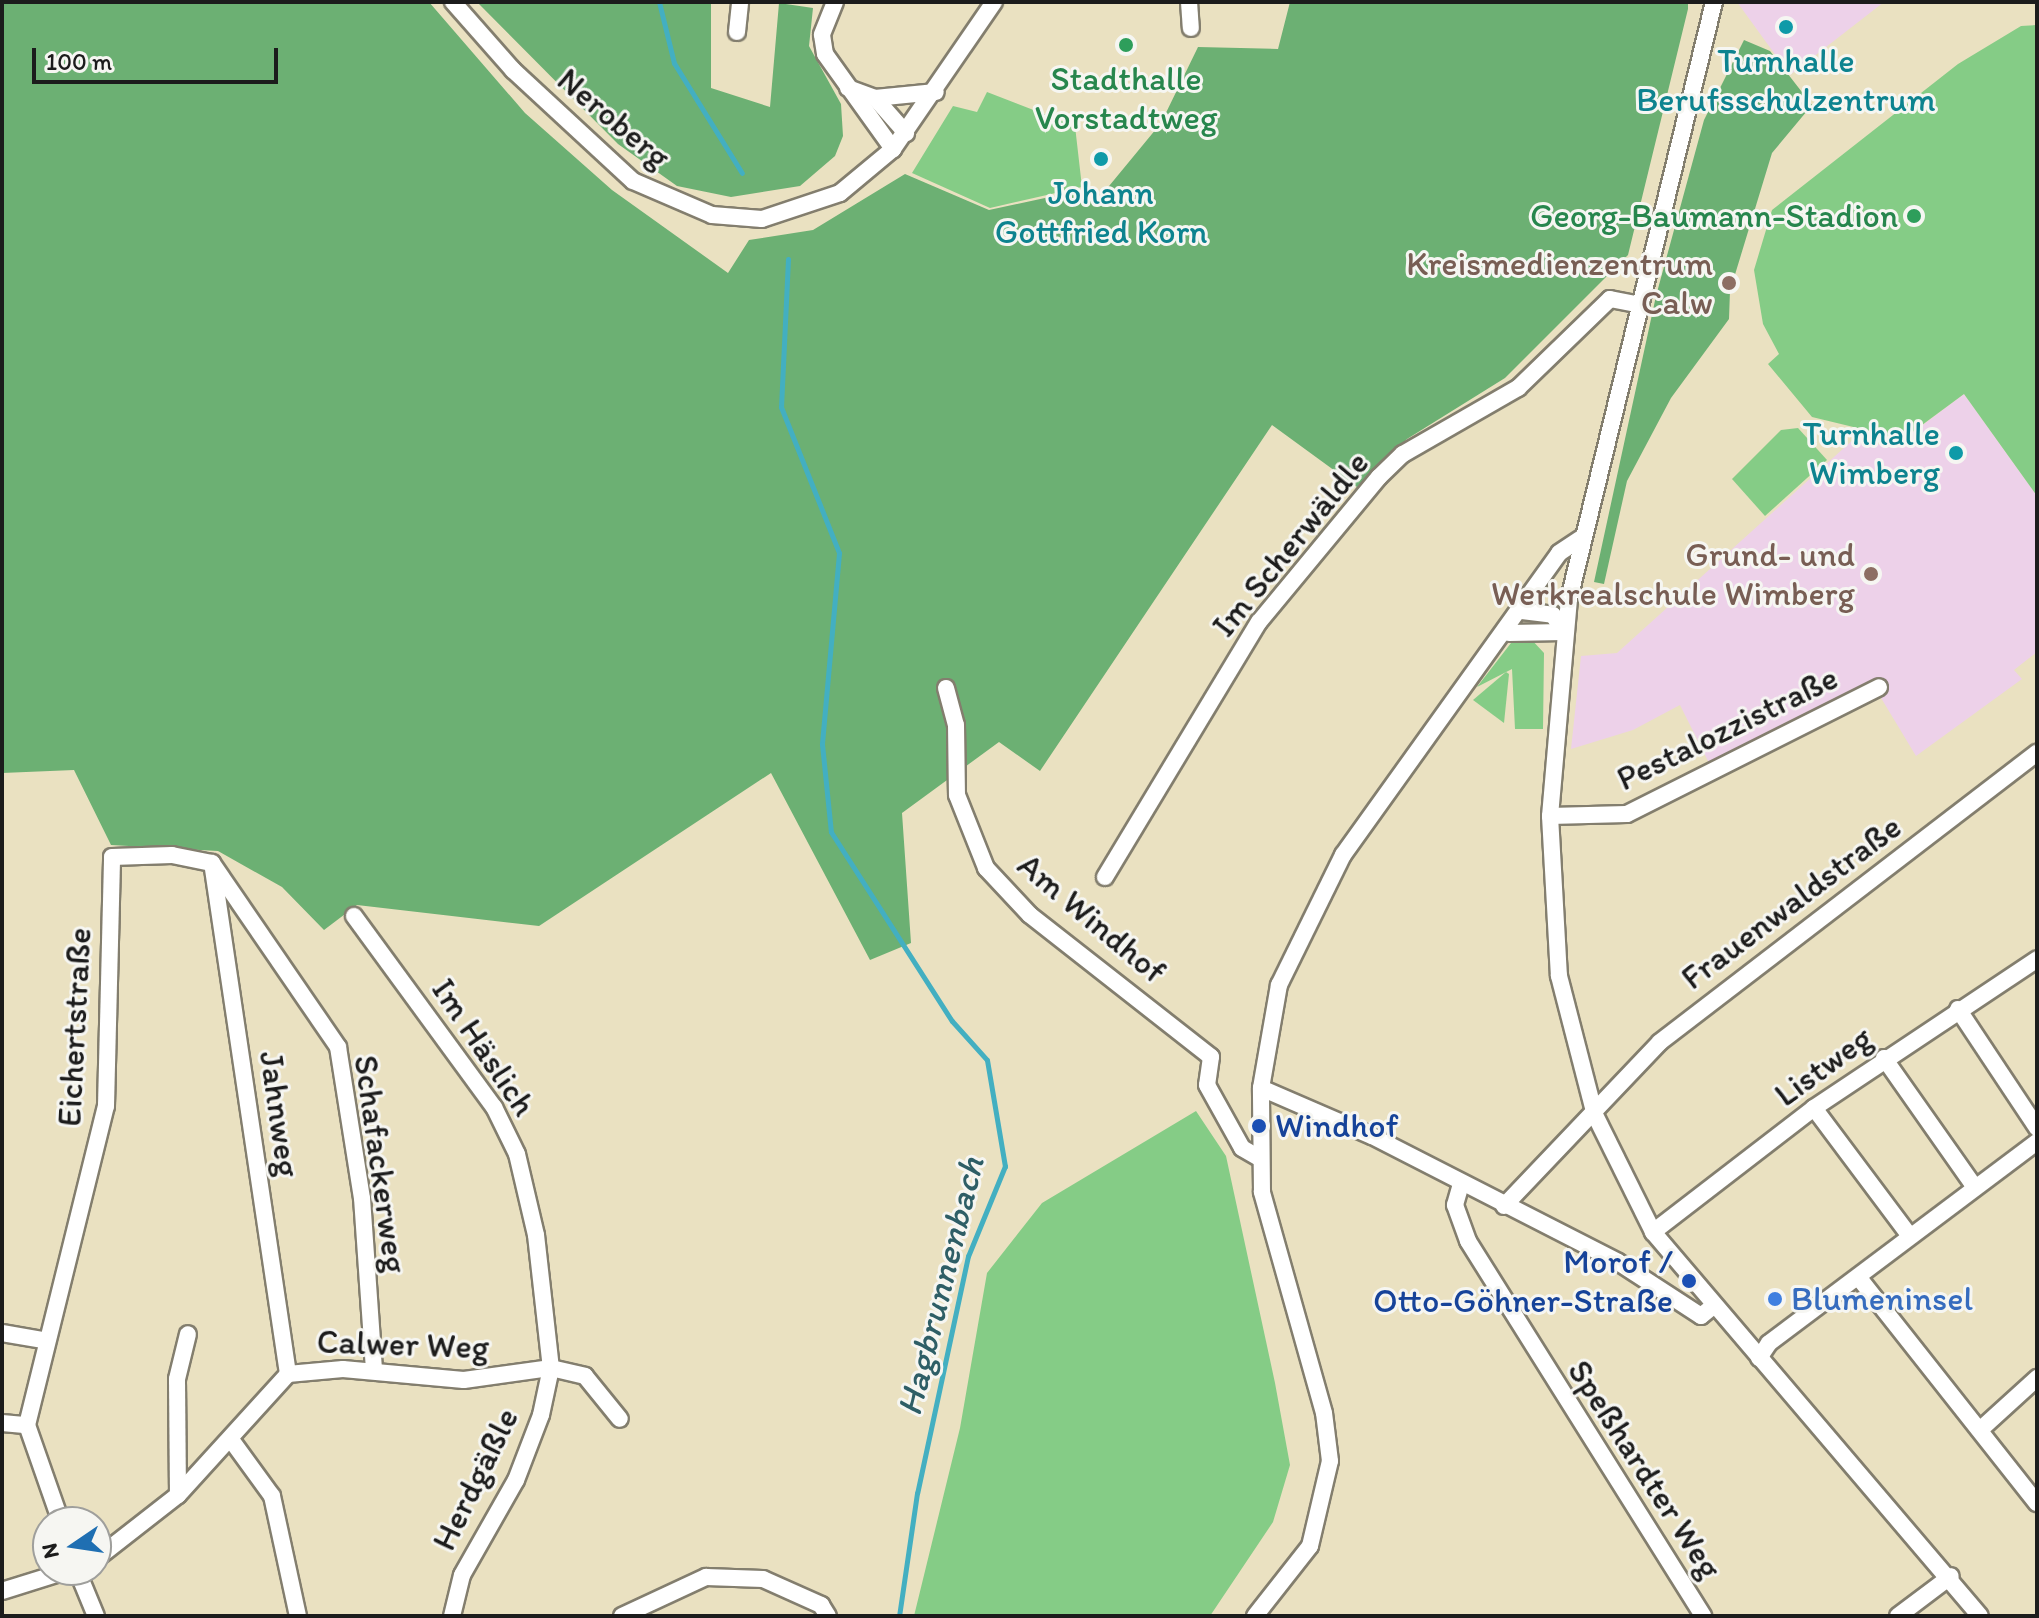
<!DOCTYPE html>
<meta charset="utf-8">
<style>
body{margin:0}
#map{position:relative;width:2039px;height:1618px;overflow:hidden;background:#eae1c1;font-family:Itim,sans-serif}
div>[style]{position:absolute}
.built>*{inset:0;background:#edd1e9}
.green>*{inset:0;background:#85cc86}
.forest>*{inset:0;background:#6cb073}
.stream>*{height:5px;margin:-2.5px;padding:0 2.5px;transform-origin:2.5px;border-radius:2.5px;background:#43afc1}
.roads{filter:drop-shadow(2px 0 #837e6e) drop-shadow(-2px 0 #837e6e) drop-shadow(0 2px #837e6e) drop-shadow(0 -2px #837e6e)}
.minor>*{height:16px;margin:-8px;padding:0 8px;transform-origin:8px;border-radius:8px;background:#fff}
.dots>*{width:22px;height:22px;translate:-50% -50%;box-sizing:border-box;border:4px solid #f6f6f2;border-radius:50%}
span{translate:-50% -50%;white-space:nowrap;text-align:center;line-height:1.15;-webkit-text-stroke:6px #f6f6f2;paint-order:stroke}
.culture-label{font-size:34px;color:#0d838f}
.right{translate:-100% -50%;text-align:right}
.leisure-label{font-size:34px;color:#27864d}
.street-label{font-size:34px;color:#1c1c1c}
.education-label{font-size:34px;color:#785e54}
.transit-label{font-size:34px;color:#164399}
.left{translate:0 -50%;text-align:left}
.shop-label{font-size:34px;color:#366cbe}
.water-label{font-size:36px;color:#2e5e66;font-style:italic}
.frame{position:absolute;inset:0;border:4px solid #1c1c1c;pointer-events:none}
.north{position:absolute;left:32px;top:1506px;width:80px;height:80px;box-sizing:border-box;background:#f6f6f2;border:2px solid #9f9f9c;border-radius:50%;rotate:257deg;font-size:22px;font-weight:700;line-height:32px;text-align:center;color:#1c1c1c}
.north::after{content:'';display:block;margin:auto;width:28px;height:36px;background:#1f6fb2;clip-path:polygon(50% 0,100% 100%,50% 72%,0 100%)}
.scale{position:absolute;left:32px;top:48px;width:246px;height:36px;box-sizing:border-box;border:4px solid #1c1c1c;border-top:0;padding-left:10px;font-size:24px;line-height:28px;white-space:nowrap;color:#1c1c1c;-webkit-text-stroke:6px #f6f6f2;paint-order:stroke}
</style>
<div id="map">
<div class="built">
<i style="clip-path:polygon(1737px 2px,1884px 2px,1790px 75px)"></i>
<i style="clip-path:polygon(1964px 394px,2037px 496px,2037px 652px,2014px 670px,2022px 679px,1916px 756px,1872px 683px,1711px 767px,1680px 705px,1633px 730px,1571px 749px,1581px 656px,1617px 653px,1855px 438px,1892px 448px)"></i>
</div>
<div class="green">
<i style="clip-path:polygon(2037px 25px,2037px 496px,1964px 394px,1903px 439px,1812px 417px,1768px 364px,1779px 354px,1763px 324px,1754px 270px,1772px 210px,1958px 64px,2021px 26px)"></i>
<i style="clip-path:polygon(987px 92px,1075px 126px,1082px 187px,990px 208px,912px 173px,953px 106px,977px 112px)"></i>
<i style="clip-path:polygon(1798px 428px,1827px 460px,1765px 516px,1732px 479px,1781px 430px)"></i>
<i style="clip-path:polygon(1530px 638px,1544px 653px,1543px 729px,1515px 729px,1512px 669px,1477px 687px,1511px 643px)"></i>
<i style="clip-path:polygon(1506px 672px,1509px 674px,1504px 723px,1473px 700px)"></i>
<i style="clip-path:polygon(1196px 1111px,1226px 1156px,1275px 1383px,1290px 1465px,1273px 1522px,1210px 1616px,914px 1616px,960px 1428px,987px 1273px,1042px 1203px)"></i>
</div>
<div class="forest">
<i style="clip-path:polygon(2px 2px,429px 2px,525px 113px,612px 190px,728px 273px,749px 240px,813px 230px,905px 174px,989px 210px,1082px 190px,1100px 197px,1161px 123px,1198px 47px,1278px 49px,1290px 2px,1688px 2px,1688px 9px,1628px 255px,1505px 378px,1407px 439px,1357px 487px,1272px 425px,1040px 771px,999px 742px,902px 813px,911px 943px,870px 960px,771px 773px,539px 926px,357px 905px,324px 930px,282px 887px,218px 851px,111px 845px,74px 770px,2px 773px)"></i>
<i style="clip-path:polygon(477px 2px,711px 2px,711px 88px,770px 107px,779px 3px,813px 8px,809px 46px,841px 104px,843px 136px,835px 156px,800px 186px,731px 197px,677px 186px,618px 144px)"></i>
<i style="clip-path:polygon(1744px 40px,1770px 51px,1812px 105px,1772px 153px,1730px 291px,1729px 319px,1671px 398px,1627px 481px,1604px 584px,1594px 582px,1656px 296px,1704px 120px)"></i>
</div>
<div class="stream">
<i style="left:659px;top:2px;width:63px;rotate:76.2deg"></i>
<i style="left:674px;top:63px;width:129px;rotate:58.3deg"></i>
<i style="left:788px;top:259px;width:148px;rotate:92.7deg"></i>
<i style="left:781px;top:407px;width:157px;rotate:68.3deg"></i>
<i style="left:839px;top:553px;width:192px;rotate:95.1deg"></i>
<i style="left:822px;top:744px;width:88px;rotate:84.2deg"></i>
<i style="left:831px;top:832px;width:224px;rotate:57.4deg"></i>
<i style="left:952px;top:1021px;width:52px;rotate:48.1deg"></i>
<i style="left:987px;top:1060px;width:108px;rotate:80.4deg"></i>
<i style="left:1005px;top:1166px;width:97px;rotate:112.3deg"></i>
<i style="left:968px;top:1256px;width:242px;rotate:102.1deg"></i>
<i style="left:917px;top:1493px;width:124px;rotate:98.3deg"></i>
</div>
<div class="roads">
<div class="minor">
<i style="left:453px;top:2px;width:91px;rotate:48.6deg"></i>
<i style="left:513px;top:70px;width:163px;rotate:42.8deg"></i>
<i style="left:633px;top:181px;width:86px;rotate:23.3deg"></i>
<i style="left:712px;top:215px;width:50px;rotate:4.6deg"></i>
<i style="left:762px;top:219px;width:82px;rotate:-18.4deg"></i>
<i style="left:840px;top:193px;width:69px;rotate:-39.7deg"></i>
<i style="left:893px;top:149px;width:178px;rotate:-55.5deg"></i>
<i style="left:835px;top:2px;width:35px;rotate:112deg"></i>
<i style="left:822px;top:35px;width:19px;rotate:81deg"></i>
<i style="left:825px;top:54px;width:117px;rotate:54.4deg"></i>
<i style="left:1189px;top:2px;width:26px;rotate:86deg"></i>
<i style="left:1714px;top:2px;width:614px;rotate:103.65deg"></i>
<i style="left:1569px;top:599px;width:218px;rotate:95deg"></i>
<i style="left:1550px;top:816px;width:160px;rotate:86.8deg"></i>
<i style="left:1559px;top:976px;width:144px;rotate:75.5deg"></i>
<i style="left:1595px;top:1115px;width:131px;rotate:63.6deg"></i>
<i style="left:1653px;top:1232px;width:504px;rotate:49.58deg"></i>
<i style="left:737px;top:32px;width:30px;rotate:-84deg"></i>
<i style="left:848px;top:88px;width:29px;rotate:20deg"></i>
<i style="left:875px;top:98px;width:61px;rotate:-5.6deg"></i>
<i style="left:875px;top:98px;width:47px;rotate:48.5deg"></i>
<i style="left:1522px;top:611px;width:31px;rotate:7deg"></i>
<i style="left:1553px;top:615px;width:20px;rotate:57deg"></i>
<i style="left:1509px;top:633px;width:55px;rotate:-1deg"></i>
<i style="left:946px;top:688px;width:38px;rotate:75deg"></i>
<i style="left:956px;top:725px;width:70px;rotate:89.2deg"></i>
<i style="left:957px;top:795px;width:79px;rotate:68.3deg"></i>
<i style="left:986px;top:868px;width:64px;rotate:46.9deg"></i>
<i style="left:1030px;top:915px;width:230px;rotate:38.1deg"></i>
<i style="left:1211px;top:1057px;width:28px;rotate:98deg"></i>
<i style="left:1207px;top:1085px;width:72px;rotate:60.9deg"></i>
<i style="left:1242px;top:1148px;width:20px;rotate:30deg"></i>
<i style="left:1550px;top:816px;width:77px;rotate:-1.5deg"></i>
<i style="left:1627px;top:814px;width:282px;rotate:-26.7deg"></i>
<i style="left:213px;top:869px;width:511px;rotate:81.55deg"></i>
<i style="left:1105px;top:877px;width:298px;rotate:-58.9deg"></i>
<i style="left:1259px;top:622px;width:188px;rotate:-50.4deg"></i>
<i style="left:1379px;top:477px;width:33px;rotate:-44deg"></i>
<i style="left:1403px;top:454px;width:133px;rotate:-29.9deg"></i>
<i style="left:1518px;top:388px;width:128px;rotate:-44.1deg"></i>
<i style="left:1610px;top:299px;width:25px;rotate:11deg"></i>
<i style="left:354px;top:916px;width:237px;rotate:53.8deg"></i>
<i style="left:494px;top:1107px;width:52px;rotate:63.9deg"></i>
<i style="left:517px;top:1154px;width:83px;rotate:76.8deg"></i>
<i style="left:536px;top:1235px;width:134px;rotate:83.6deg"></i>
<i style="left:551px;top:1368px;width:48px;rotate:102deg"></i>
<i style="left:541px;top:1415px;width:70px;rotate:111deg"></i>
<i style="left:516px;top:1480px;width:109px;rotate:119.6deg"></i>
<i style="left:462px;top:1575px;width:42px;rotate:103.7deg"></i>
<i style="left:1958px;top:1009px;width:143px;rotate:56.4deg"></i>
<i style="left:1884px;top:1058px;width:156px;rotate:54.9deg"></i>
<i style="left:1261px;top:1088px;width:121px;rotate:23.4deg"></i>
<i style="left:1372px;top:1136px;width:276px;rotate:27.1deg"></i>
<i style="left:1618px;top:1262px;width:99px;rotate:33deg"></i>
<i style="left:1701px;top:1316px;width:13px;rotate:-39deg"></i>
<i style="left:1814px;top:1108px;width:159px;rotate:53.2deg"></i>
<i style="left:1461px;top:1184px;width:22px;rotate:106deg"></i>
<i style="left:1455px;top:1205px;width:38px;rotate:70deg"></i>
<i style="left:1468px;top:1241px;width:443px;rotate:57.9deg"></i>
<i style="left:1504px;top:1206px;width:226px;rotate:-46.4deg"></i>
<i style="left:1660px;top:1042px;width:475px;rotate:-37.5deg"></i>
<i style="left:1653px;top:1232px;width:203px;rotate:-37.6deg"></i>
<i style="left:1814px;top:1108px;width:268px;rotate:-33.7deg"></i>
<i style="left:1859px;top:1278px;width:287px;rotate:51.7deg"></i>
<i style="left:2px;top:1333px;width:42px;rotate:9.7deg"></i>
<i style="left:1759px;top:1358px;width:18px;rotate:-56deg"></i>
<i style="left:1769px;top:1343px;width:335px;rotate:-36.9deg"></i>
<i style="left:2px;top:1423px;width:25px;rotate:5deg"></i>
<i style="left:1981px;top:1429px;width:76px;rotate:-42.3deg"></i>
<i style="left:232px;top:1441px;width:68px;rotate:54deg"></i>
<i style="left:272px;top:1496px;width:123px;rotate:77.8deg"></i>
<i style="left:178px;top:1495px;width:116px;rotate:-90.5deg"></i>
<i style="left:177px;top:1379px;width:46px;rotate:-76.3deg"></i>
<i style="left:61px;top:1522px;width:103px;rotate:-109.3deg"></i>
<i style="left:27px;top:1425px;width:329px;rotate:-76.1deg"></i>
<i style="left:106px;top:1106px;width:249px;rotate:-88.6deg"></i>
<i style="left:112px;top:857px;width:60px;rotate:-1.9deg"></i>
<i style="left:172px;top:855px;width:41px;rotate:11.3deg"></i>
<i style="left:212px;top:863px;width:223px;rotate:55.6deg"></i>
<i style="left:338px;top:1047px;width:153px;rotate:81deg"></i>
<i style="left:362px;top:1198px;width:173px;rotate:86deg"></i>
<i style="left:96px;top:1559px;width:104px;rotate:-38deg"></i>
<i style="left:178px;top:1495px;width:164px;rotate:-47.7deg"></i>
<i style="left:288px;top:1374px;width:55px;rotate:-5.2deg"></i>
<i style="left:343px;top:1369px;width:121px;rotate:5.2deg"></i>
<i style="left:464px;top:1380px;width:88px;rotate:-7.9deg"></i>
<i style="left:551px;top:1368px;width:35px;rotate:13deg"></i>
<i style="left:585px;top:1376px;width:55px;rotate:50.9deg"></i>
<i style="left:77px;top:1570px;width:50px;rotate:67.6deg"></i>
<i style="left:2px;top:1591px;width:70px;rotate:-17.4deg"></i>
<i style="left:622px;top:1616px;width:93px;rotate:-24.9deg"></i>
<i style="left:706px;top:1577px;width:57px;rotate:2deg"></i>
<i style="left:763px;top:1579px;width:64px;rotate:24.1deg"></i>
<i style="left:821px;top:1605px;width:13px;rotate:58deg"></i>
<i style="left:1255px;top:1616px;width:89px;rotate:-51.8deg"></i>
<i style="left:1310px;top:1546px;width:87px;rotate:-76.8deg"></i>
<i style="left:1330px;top:1461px;width:48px;rotate:-97.1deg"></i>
<i style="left:1324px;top:1413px;width:230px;rotate:-105.7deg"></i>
<i style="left:1262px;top:1192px;width:104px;rotate:-90.6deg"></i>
<i style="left:1261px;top:1088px;width:105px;rotate:-80.1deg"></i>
<i style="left:1279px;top:985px;width:145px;rotate:-63.8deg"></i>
<i style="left:1343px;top:855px;width:371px;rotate:-54.4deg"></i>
<i style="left:1559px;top:553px;width:25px;rotate:-34deg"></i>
<i style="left:1898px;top:1616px;width:66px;rotate:-37deg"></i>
</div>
</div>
<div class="dots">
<i style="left:1786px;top:27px;background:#0f9aa8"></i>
<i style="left:1126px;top:45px;background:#2e9e5b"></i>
<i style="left:1101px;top:159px;background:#0f9aa8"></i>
<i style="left:1914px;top:216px;background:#2e9e5b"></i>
<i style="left:1729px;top:283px;background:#8d6e63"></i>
<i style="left:1956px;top:453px;background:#0f9aa8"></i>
<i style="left:1871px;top:574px;background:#8d6e63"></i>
<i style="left:1259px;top:1126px;background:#1a4fb4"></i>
<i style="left:1689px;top:1281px;background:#1a4fb4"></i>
<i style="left:1775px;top:1299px;background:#3f7fe0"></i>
</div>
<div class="culture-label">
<span style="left:1786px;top:80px">Turnhalle<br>Berufsschulzentrum</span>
<span style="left:1101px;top:212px">Johann<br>Gottfried Korn</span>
<span class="right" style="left:1940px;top:453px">Turnhalle<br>Wimberg</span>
</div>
<div class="leisure-label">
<span style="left:1126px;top:98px">Stadthalle<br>Vorstadtweg</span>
<span class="right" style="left:1898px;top:216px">Georg-Baumann-Stadion</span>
</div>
<div class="street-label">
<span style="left:614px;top:118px;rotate:40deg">Neroberg</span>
<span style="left:1290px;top:544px;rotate:-51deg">Im Scherwäldle</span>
<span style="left:1727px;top:728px;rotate:-26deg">Pestalozzistraße</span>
<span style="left:1791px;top:902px;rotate:-37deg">Frauenwaldstraße</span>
<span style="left:1092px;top:918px;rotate:40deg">Am Windhof</span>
<span style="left:74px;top:1027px;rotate:-87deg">Eichertstraße</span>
<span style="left:484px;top:1047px;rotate:56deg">Im Häslich</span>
<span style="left:1823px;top:1066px;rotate:-36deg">Listweg</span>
<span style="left:280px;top:1114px;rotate:82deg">Jahnweg</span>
<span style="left:381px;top:1164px;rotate:82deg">Schafackerweg</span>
<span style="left:403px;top:1344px;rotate:2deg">Calwer Weg</span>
<span style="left:1645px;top:1469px;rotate:57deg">Speßhardter Weg</span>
<span style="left:475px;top:1479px;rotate:-64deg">Herdgäßle</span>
</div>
<div class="education-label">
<span class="right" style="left:1713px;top:283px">Kreismedienzentrum<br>Calw</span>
<span class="right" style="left:1855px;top:574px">Grund- und<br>Werkrealschule Wimberg</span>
</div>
<div class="transit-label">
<span class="left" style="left:1275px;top:1126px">Windhof</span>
<span class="right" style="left:1673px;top:1281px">Morof /<br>Otto-Göhner-Straße</span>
</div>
<div class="shop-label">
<span class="left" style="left:1791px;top:1299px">Blumeninsel</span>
</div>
<div class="water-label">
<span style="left:940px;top:1286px;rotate:-76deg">Hagbrunnenbach</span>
</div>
<div class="frame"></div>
<div class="north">N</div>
<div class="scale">100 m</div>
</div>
